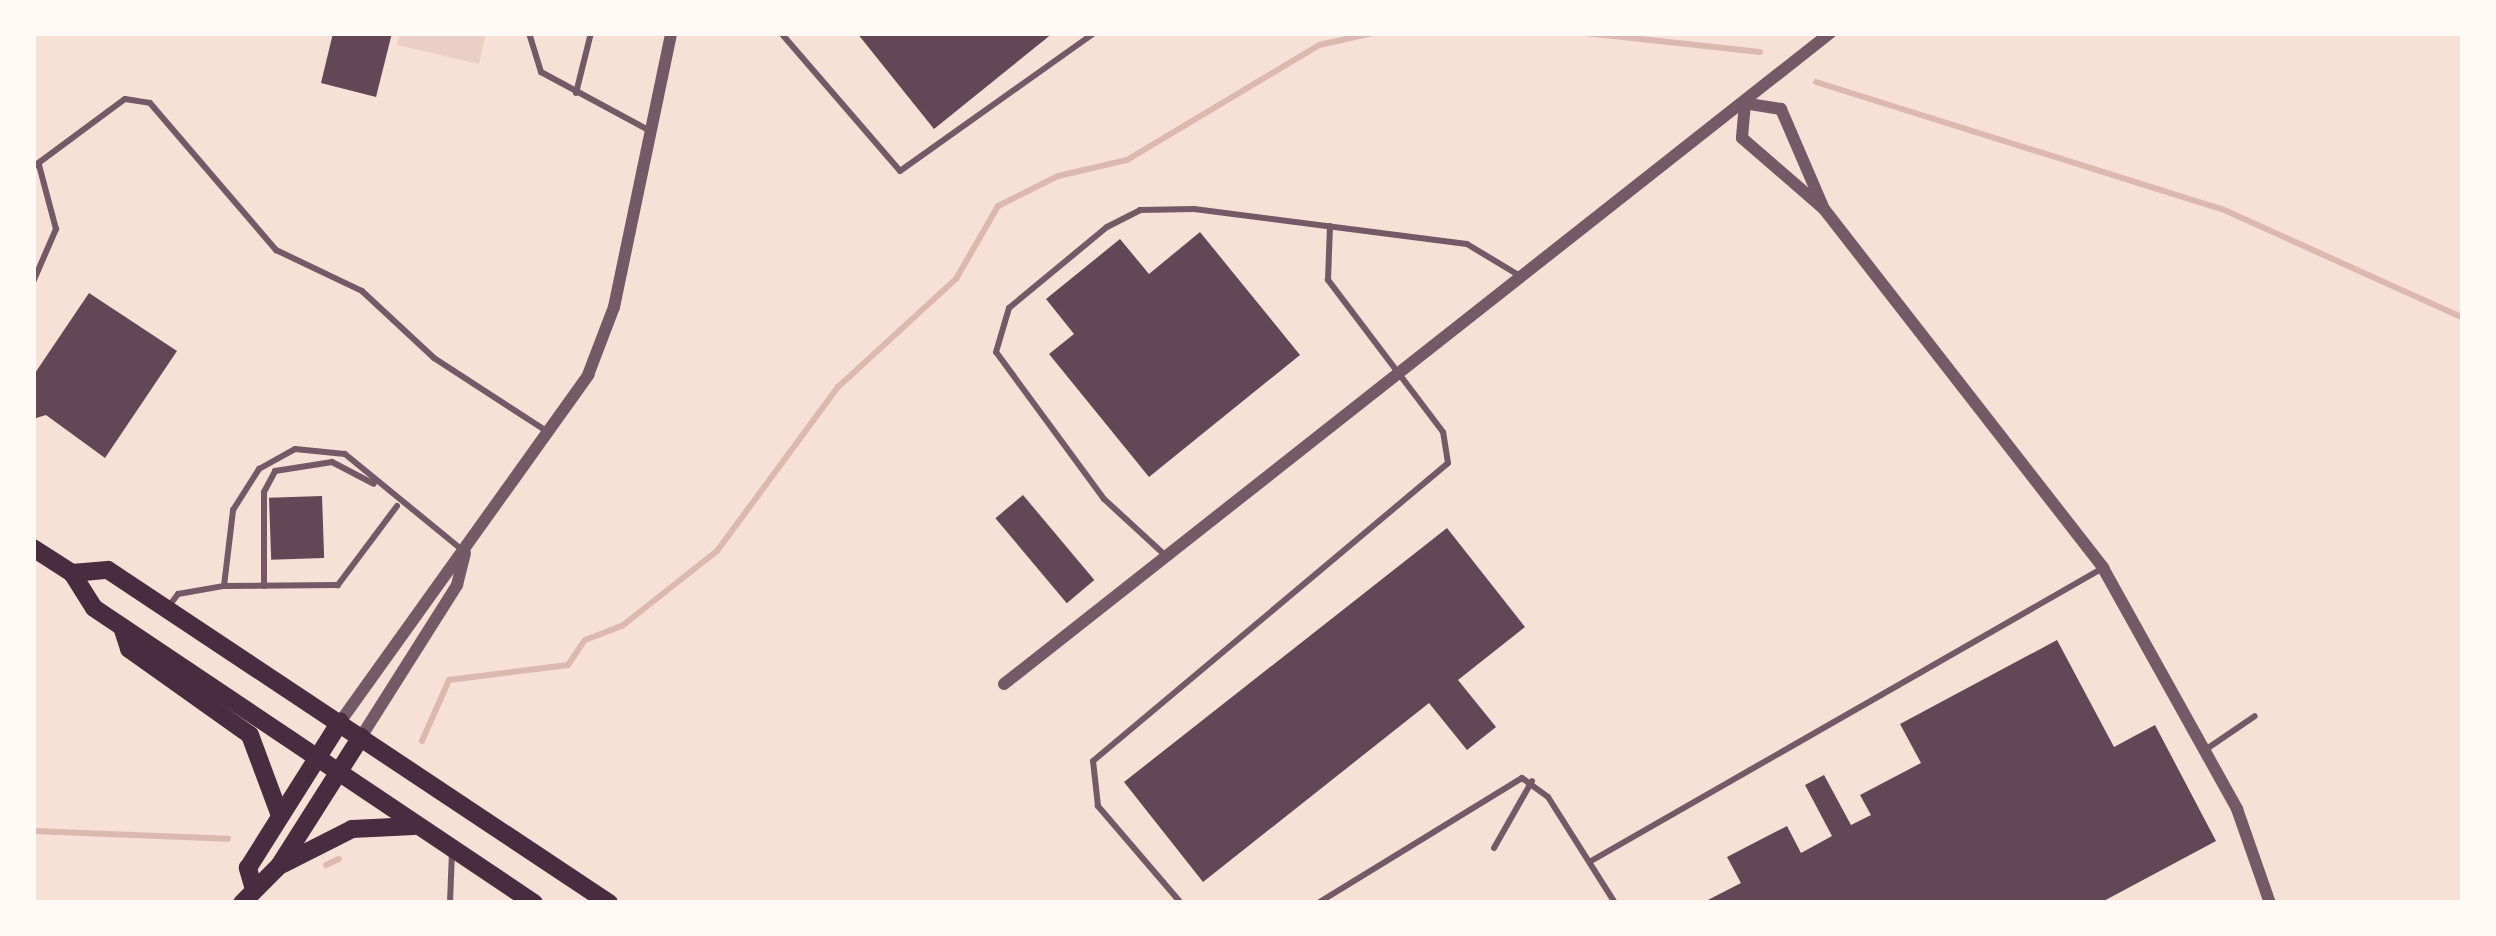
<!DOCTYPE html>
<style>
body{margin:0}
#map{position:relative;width:2496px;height:936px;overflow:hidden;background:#f7e1d7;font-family:"Archivo Narrow",sans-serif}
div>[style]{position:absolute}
.green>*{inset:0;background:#ebcfc5}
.stream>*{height:6px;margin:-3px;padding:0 3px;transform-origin:3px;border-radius:3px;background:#dcb8b0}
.building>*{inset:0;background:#644757;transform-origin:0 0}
.service>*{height:6px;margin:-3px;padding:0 3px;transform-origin:3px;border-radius:3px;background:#755966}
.minor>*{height:12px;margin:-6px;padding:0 6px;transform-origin:6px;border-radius:6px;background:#755966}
.primary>*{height:18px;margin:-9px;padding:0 9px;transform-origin:9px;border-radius:9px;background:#4a2c40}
span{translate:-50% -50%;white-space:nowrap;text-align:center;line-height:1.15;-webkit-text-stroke:9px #fffaf5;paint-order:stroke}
.frame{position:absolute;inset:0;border:36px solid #fffaf5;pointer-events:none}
</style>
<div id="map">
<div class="green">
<i style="clip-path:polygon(400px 33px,486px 33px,479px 64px,397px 45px)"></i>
</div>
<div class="stream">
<i style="left:1586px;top:33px;width:175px;rotate:6.2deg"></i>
<i style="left:1816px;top:82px;width:425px;rotate:17.4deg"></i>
<i style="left:2222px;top:209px;width:265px;rotate:24.3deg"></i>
<i style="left:422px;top:741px;width:67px;rotate:-66.1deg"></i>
<i style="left:449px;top:680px;width:120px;rotate:-7.2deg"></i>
<i style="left:568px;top:665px;width:30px;rotate:-56deg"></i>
<i style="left:585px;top:640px;width:40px;rotate:-21deg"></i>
<i style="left:622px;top:626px;width:121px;rotate:-38.3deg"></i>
<i style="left:717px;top:551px;width:204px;rotate:-53.6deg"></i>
<i style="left:838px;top:387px;width:160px;rotate:-42.5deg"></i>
<i style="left:956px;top:279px;width:84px;rotate:-60.1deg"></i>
<i style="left:998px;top:206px;width:67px;rotate:-26.6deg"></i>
<i style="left:1058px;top:176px;width:71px;rotate:-13.1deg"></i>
<i style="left:1127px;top:160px;width:224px;rotate:-30.9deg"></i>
<i style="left:1319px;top:45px;width:55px;rotate:-12.5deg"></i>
<i style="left:33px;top:831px;width:195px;rotate:2.3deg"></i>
<i style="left:326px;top:865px;width:14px;rotate:-25deg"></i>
</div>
<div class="building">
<i style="clip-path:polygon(333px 33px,392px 33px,376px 97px,321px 83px)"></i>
<i style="clip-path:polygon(857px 33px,1053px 33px,934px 129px)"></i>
<i style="clip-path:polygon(1200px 232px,1300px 355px,1149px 477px,1049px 354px,1074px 334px,1046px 299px,1120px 239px,1149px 274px)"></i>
<i style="clip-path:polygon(89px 293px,177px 351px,105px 458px,46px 415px,33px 419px,33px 376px)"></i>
<i style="left:1023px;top:495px;width:111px;height:36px;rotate:50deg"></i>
<i style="left:322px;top:496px;width:62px;height:53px;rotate:88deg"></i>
<i style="clip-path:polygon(1447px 528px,1525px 627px,1458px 680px,1496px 727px,1467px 750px,1429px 703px,1203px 882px,1124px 782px)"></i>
<i style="clip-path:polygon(2057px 640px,2114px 747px,2155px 725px,2216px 841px,2100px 903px,1702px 903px,1741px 883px,1727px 857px,1787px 826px,1801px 853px,1832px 836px,1805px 785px,1824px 775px,1851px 825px,1871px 815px,1860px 795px,1921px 763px,1900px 724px)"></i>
</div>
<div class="service">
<i style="left:529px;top:33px;width:41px;rotate:72.9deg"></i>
<i style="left:541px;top:72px;width:124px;rotate:28.4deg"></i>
<i style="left:781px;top:33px;width:182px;rotate:49.2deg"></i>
<i style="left:900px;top:171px;width:238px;rotate:-35.4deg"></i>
<i style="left:576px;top:93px;width:62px;rotate:-76deg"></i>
<i style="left:33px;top:167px;width:114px;rotate:-36.5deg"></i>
<i style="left:125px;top:99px;width:25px;rotate:9deg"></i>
<i style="left:150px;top:103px;width:194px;rotate:49.4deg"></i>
<i style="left:276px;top:250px;width:95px;rotate:25.5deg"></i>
<i style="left:362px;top:291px;width:98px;rotate:42.9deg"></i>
<i style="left:434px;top:358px;width:136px;rotate:33deg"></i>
<i style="left:33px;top:282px;width:58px;rotate:-66.5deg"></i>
<i style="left:56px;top:229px;width:66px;rotate:-104.9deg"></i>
<i style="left:397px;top:506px;width:99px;rotate:126.8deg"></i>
<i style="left:338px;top:585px;width:114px;rotate:179.5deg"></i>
<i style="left:224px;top:586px;width:77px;rotate:-83.2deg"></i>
<i style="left:233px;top:510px;width:49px;rotate:-57.6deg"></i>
<i style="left:259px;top:469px;width:41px;rotate:-29.1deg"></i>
<i style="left:295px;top:449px;width:50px;rotate:5.7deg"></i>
<i style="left:345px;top:454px;width:150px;rotate:39.3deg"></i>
<i style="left:1166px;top:556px;width:84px;rotate:-137.4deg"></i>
<i style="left:1104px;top:499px;width:182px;rotate:-126.3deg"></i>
<i style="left:996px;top:352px;width:46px;rotate:-73.5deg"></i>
<i style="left:1009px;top:308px;width:127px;rotate:-39.6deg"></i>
<i style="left:1107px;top:227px;width:37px;rotate:-27deg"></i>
<i style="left:1140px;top:210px;width:54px;rotate:-1.1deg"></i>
<i style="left:1194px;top:209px;width:275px;rotate:7.3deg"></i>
<i style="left:1467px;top:244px;width:62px;rotate:31.1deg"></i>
<i style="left:264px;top:586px;width:94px;rotate:-90deg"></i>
<i style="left:264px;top:492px;width:24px;rotate:-62deg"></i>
<i style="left:275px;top:471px;width:58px;rotate:-9deg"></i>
<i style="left:332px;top:462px;width:47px;rotate:27.6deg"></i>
<i style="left:169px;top:606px;width:15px;rotate:-53deg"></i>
<i style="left:178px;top:594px;width:47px;rotate:-9.9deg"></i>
<i style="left:2205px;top:750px;width:60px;rotate:-34.2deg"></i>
<i style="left:1494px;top:848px;width:77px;rotate:-60.4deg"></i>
<i style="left:1591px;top:861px;width:590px;rotate:-29.78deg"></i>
<i style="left:450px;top:903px;width:51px;rotate:-87.8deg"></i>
<i style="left:1181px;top:903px;width:128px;rotate:-130.6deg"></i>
<i style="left:1098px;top:806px;width:45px;rotate:-96.3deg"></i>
<i style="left:1093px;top:761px;width:463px;rotate:-40deg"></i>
<i style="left:1448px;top:463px;width:31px;rotate:-99deg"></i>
<i style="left:1443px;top:432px;width:191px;rotate:-127.1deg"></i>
<i style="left:1328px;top:280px;width:54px;rotate:-87.9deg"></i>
<i style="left:1318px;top:903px;width:239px;rotate:-31.5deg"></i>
<i style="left:1522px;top:778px;width:32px;rotate:36deg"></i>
<i style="left:1548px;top:797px;width:125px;rotate:57.7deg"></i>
</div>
<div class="minor">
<i style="left:1824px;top:209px;width:109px;rotate:-113.3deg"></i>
<i style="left:1781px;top:109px;width:36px;rotate:-171deg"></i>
<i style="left:1745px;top:103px;width:35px;rotate:95deg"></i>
<i style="left:1742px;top:138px;width:108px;rotate:40.9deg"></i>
<i style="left:1824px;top:209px;width:455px;rotate:52.1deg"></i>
<i style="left:2103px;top:568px;width:276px;rotate:60.9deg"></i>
<i style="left:2237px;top:809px;width:100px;rotate:70.7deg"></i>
<i style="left:1004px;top:684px;width:1052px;rotate:-38.24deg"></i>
<i style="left:340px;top:722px;width:427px;rotate:-54.4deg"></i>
<i style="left:588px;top:375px;width:73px;rotate:-69.1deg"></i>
<i style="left:614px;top:307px;width:280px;rotate:-78.2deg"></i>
<i style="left:361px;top:737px;width:180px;rotate:-57.7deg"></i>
<i style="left:457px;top:585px;width:33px;rotate:-76deg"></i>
</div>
<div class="primary">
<i style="left:33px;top:548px;width:46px;rotate:32.7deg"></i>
<i style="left:72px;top:573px;width:41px;rotate:57.8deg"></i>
<i style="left:94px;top:608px;width:530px;rotate:33.84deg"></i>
<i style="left:72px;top:573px;width:36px;rotate:-5deg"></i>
<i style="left:108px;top:570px;width:602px;rotate:33.61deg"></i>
<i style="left:122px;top:627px;width:23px;rotate:72deg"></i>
<i style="left:129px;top:649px;width:148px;rotate:35.4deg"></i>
<i style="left:250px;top:735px;width:83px;rotate:69.6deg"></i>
<i style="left:283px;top:864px;width:77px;rotate:-26.9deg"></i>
<i style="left:352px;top:829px;width:62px;rotate:-2.8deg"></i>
<i style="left:253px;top:886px;width:19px;rotate:-106deg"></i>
<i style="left:248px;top:868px;width:173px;rotate:-57.8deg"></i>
<i style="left:242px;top:903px;width:52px;rotate:-45deg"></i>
<i style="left:279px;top:866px;width:153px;rotate:-57.6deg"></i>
</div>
<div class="frame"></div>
</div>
